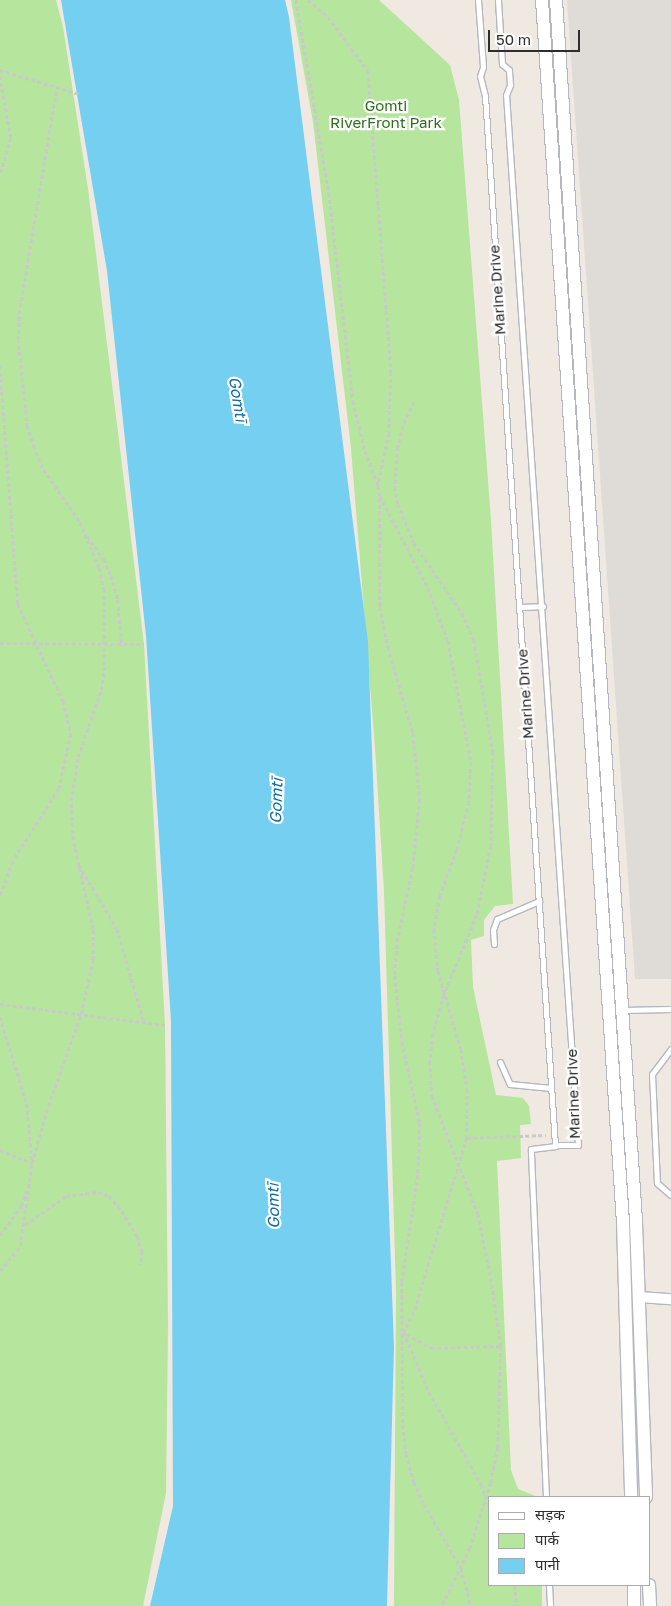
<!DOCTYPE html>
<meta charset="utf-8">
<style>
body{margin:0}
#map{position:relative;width:671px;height:1606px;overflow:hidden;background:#efe9e1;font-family:"Golos Text","Noto Sans Devanagari",sans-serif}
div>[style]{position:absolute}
.green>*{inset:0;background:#b6e59e}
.plaza>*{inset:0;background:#dfdcd8}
.water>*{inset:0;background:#75cff0}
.path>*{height:2.5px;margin-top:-1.25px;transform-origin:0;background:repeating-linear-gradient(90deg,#c9c9c9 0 4px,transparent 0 6.5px)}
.roads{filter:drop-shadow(1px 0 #b4b7c1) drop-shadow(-1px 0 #b4b7c1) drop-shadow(0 1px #b4b7c1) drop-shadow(0 -1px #b4b7c1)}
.service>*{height:5px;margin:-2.5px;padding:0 2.5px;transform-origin:2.5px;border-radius:2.5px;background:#fff}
.minor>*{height:10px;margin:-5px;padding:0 5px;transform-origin:5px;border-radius:5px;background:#fff}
.tertiary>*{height:12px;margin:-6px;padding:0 6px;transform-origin:6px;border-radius:6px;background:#fff}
span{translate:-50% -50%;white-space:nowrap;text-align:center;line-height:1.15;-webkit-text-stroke:4.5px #fff;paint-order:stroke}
.park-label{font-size:15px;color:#2c6e1b}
.street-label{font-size:15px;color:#2e2e2e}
.water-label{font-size:16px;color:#0d6fa3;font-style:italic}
.legend{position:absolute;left:488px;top:1496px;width:162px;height:90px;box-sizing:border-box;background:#fff;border:1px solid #ababab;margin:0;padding:6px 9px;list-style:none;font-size:15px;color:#2e2e2e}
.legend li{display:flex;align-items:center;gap:10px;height:25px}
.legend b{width:25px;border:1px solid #ababab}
.scale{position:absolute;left:488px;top:30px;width:92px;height:22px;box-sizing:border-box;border:2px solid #2e2e2e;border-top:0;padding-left:6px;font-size:15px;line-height:18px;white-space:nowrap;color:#2e2e2e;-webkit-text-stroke:4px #fff;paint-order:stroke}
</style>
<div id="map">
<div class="green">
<i style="clip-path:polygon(0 0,56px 0,63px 27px,88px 189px,144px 644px,165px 1025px,168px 1327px,166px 1493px,143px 1606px,0 1606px)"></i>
<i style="clip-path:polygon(291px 0,379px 0,450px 65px,459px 100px,491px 520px,513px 904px,495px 906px,484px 920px,484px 936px,471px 940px,473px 987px,496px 1095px,523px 1098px,529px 1106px,531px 1124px,520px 1125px,521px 1158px,497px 1161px,511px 1470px,518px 1489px,538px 1497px,490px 1497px,490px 1585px,542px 1585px,542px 1606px,394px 1606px,396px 1291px,384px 891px,375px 748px,351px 448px,313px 122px)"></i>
</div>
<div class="plaza">
<i style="clip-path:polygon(567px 0,671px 0,671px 979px,635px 979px)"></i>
</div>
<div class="water">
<i style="clip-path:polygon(61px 0,285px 0,289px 17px,368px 642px,394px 1347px,387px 1606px,150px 1606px,173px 1506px,171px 1021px,146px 636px,107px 271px)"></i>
</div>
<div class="path">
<i style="left:296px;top:0;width:196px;rotate:80.3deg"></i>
<i style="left:329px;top:193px;width:209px;rotate:83.4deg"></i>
<i style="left:353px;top:401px;width:51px;rotate:76.5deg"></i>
<i style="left:365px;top:451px;width:36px;rotate:69deg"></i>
<i style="left:308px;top:0;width:26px;rotate:40deg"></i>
<i style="left:328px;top:17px;width:67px;rotate:53.5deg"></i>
<i style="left:368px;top:71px;width:302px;rotate:85.6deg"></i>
<i style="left:391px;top:372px;width:61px;rotate:91.9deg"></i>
<i style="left:389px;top:433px;width:54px;rotate:101.7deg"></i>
<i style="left:378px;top:486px;width:10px;rotate:79deg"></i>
<i style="left:380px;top:496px;width:104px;rotate:62.4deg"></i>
<i style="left:428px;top:588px;width:57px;rotate:69.3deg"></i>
<i style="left:448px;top:641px;width:123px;rotate:79.2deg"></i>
<i style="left:471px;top:762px;width:40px;rotate:92.9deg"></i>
<i style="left:469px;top:802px;width:49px;rotate:104deg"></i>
<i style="left:457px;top:850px;width:49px;rotate:110.3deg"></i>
<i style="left:440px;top:896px;width:34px;rotate:100deg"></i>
<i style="left:434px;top:929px;width:42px;rotate:84.6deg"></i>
<i style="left:438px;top:971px;width:81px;rotate:73.6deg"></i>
<i style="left:461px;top:1049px;width:40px;rotate:81.5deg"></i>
<i style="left:467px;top:1089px;width:49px;rotate:90deg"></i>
<i style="left:467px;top:1138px;width:182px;rotate:106.9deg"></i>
<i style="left:414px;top:1312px;width:22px;rotate:117deg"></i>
<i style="left:404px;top:1332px;width:65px;rotate:67.4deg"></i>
<i style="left:429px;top:1392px;width:106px;rotate:60.5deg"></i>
<i style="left:481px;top:1484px;width:26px;rotate:69deg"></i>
<i style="left:0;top:70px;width:83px;rotate:16.9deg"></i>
<i style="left:0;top:76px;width:63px;rotate:79.9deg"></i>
<i style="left:11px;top:138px;width:40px;rotate:106deg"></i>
<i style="left:0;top:366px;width:239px;rotate:85.7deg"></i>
<i style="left:18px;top:604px;width:107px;rotate:65.1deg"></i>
<i style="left:63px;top:701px;width:34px;rotate:76deg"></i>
<i style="left:71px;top:734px;width:56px;rotate:102.3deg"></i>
<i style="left:59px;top:789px;width:85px;rotate:122.6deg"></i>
<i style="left:13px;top:861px;width:37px;rotate:110deg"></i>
<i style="left:414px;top:402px;width:26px;rotate:115deg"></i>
<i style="left:403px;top:426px;width:22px;rotate:103deg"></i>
<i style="left:398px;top:447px;width:40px;rotate:94.3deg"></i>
<i style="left:395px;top:487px;width:17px;rotate:80deg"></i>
<i style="left:398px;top:504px;width:42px;rotate:67.7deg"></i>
<i style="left:414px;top:543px;width:85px;rotate:55.6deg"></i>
<i style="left:462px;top:613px;width:30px;rotate:66deg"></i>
<i style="left:474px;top:640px;width:114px;rotate:80.4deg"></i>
<i style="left:493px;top:752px;width:94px;rotate:91.2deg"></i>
<i style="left:491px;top:846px;width:70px;rotate:101.5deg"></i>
<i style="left:477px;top:915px;width:87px;rotate:112.4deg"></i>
<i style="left:444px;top:995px;width:41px;rotate:105.8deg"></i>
<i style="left:433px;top:1034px;width:27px;rotate:96deg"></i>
<i style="left:430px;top:1061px;width:35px;rotate:87deg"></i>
<i style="left:432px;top:1096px;width:127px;rotate:68.7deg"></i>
<i style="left:478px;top:1214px;width:65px;rotate:78.5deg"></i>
<i style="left:491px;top:1278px;width:69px;rotate:81.6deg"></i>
<i style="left:501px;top:1346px;width:101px;rotate:91.7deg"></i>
<i style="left:498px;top:1447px;width:37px;rotate:101deg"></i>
<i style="left:491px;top:1483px;width:68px;rotate:107.9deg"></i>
<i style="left:470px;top:1548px;width:64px;rotate:115.8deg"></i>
<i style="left:380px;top:498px;width:109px;rotate:90deg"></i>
<i style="left:380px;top:607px;width:41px;rotate:78.7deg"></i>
<i style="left:388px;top:647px;width:90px;rotate:73.8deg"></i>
<i style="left:413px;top:733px;width:66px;rotate:83.9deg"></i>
<i style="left:420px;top:799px;width:69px;rotate:95.8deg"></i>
<i style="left:413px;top:868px;width:72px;rotate:102.1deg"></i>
<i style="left:398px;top:938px;width:38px;rotate:95deg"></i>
<i style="left:395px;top:976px;width:66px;rotate:83.9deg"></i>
<i style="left:402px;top:1042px;width:83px;rotate:77.5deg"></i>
<i style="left:420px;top:1123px;width:52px;rotate:92.2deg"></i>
<i style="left:418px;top:1175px;width:108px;rotate:98.5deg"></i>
<i style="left:402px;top:1282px;width:143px;rotate:89.6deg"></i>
<i style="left:403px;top:1425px;width:29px;rotate:84deg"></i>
<i style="left:406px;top:1454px;width:29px;rotate:74deg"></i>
<i style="left:414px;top:1482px;width:24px;rotate:66deg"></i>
<i style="left:424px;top:1504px;width:74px;rotate:60deg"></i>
<i style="left:461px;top:1568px;width:39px;rotate:75deg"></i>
<i style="left:87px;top:536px;width:29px;rotate:54deg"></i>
<i style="left:104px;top:559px;width:18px;rotate:68deg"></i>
<i style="left:111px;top:576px;width:25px;rotate:74deg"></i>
<i style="left:118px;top:600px;width:44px;rotate:84.8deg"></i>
<i style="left:0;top:643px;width:144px;rotate:0.4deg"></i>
<i style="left:79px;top:865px;width:74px;rotate:59.3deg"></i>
<i style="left:117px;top:929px;width:97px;rotate:73.8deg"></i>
<i style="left:0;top:1004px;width:166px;rotate:7.3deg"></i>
<i style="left:0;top:1017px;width:91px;rotate:72.8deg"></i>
<i style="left:27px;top:1104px;width:57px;rotate:85deg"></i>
<i style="left:467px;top:1138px;width:79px;rotate:-2.2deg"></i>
<i style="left:0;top:1150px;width:35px;rotate:22deg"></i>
<i style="left:25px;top:1225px;width:50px;rotate:-35.3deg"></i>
<i style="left:66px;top:1196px;width:32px;rotate:-7deg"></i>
<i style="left:98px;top:1192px;width:12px;rotate:20deg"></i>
<i style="left:109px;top:1196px;width:20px;rotate:49deg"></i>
<i style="left:122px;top:1211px;width:29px;rotate:59deg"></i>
<i style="left:137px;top:1236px;width:16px;rotate:72deg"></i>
<i style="left:142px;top:1251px;width:14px;rotate:94deg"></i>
<i style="left:0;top:1235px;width:36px;rotate:-54deg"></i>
<i style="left:21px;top:1206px;width:23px;rotate:-70deg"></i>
<i style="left:0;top:1271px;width:32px;rotate:-51deg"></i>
<i style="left:20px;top:1246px;width:84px;rotate:-81.8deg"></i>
<i style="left:32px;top:1163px;width:53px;rotate:-74.6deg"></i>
<i style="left:46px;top:1112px;width:104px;rotate:-70.3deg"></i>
<i style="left:81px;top:1014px;width:55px;rotate:-77.5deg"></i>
<i style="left:93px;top:960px;width:31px;rotate:-90deg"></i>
<i style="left:93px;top:929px;width:91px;rotate:-102.7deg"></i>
<i style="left:73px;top:840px;width:39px;rotate:-93deg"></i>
<i style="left:71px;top:801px;width:45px;rotate:-81deg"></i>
<i style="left:78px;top:757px;width:71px;rotate:-71.1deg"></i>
<i style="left:101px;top:690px;width:19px;rotate:-81deg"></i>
<i style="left:104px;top:671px;width:80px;rotate:-90deg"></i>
<i style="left:104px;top:591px;width:24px;rotate:-102deg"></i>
<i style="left:99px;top:568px;width:51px;rotate:-113.1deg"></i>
<i style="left:79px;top:521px;width:65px;rotate:-124.9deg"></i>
<i style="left:42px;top:468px;width:22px;rotate:-112deg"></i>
<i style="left:34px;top:448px;width:22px;rotate:-108deg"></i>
<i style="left:27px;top:427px;width:87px;rotate:-95.9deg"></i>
<i style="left:18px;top:340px;width:33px;rotate:-87deg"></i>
<i style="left:20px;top:307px;width:223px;rotate:-80.5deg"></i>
<i style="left:407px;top:1334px;width:28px;rotate:30deg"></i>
<i style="left:431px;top:1348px;width:70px;rotate:-1.6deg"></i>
<i style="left:515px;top:1585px;width:21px;rotate:85deg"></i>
</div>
<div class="roads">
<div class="service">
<i style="left:478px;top:0;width:67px;rotate:85.7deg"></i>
<i style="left:483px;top:67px;width:9px;rotate:108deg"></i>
<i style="left:480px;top:76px;width:21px;rotate:76deg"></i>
<i style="left:485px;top:96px;width:1051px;rotate:86.18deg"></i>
<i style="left:555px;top:1145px;width:23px"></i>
<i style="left:578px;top:1145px;width:1052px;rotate:-93.92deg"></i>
<i style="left:506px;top:95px;width:11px;rotate:-68deg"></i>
<i style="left:510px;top:85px;width:15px;rotate:-94deg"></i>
<i style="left:509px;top:70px;width:9px;rotate:-139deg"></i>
<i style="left:502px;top:64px;width:64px;rotate:-93.6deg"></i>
<i style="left:519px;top:607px;width:24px;rotate:-2deg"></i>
<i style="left:494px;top:944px;width:14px;rotate:-94deg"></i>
<i style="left:493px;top:930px;width:12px;rotate:-70deg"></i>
<i style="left:497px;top:919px;width:46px;rotate:-23.2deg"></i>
<i style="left:622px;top:1010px;width:49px;rotate:-1.2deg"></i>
<i style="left:671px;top:1049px;width:31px;rotate:127deg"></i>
<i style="left:652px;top:1074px;width:109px;rotate:87.4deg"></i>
<i style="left:657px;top:1183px;width:18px;rotate:41deg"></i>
<i style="left:500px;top:1062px;width:24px;rotate:66deg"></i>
<i style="left:510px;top:1084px;width:41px;rotate:5.6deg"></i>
<i style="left:546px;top:1497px;width:348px;rotate:-92.5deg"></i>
<i style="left:531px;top:1149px;width:25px;rotate:-7deg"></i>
<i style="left:549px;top:1585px;width:21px;rotate:87deg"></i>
</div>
<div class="minor">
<i style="left:639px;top:1297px;width:32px;rotate:4deg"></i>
</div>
<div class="tertiary">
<i style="left:542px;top:0;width:1225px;rotate:86.21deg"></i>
<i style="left:623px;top:1222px;width:275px;rotate:88.3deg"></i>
<i style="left:556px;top:0;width:1225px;rotate:86.25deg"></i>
<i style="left:636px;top:1222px;width:275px;rotate:87.9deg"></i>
<i style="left:634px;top:1585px;width:21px;rotate:90deg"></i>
<i style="left:649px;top:1585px;width:21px;rotate:87deg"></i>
</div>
</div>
<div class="park-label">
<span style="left:386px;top:114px">Gomti<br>RiverFront Park</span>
</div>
<div class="street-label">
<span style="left:497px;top:290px;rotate:-94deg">Marine Drive</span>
<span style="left:525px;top:694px;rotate:-94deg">Marine Drive</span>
<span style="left:573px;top:1094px;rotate:-92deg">Marine Drive</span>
</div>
<div class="water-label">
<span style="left:238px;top:399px;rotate:81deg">Gomtī</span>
<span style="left:276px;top:801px;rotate:-88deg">Gomtī</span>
<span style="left:273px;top:1206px;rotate:-91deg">Gomtī</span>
</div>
<ul class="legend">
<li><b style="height:6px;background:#fff"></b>सड़क</li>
<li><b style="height:14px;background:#b6e59e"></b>पार्क</li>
<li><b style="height:14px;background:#75cff0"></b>पानी</li>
</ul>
<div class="scale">50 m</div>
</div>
